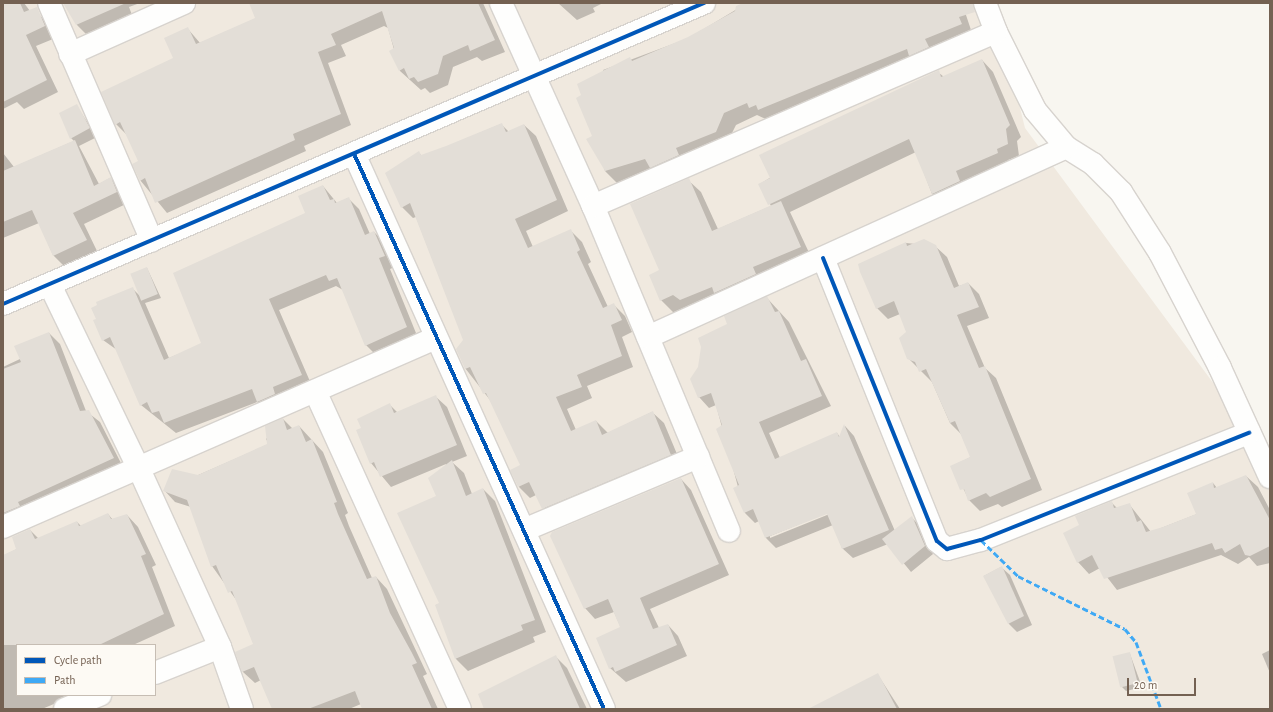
<!DOCTYPE html>
<style>
body{margin:0}
#map{position:relative;width:1273px;height:712px;overflow:hidden;background:#f8f6f0;font-family:"Alegreya Sans",sans-serif}
div>[style]{position:absolute}
.residential>*{inset:0;background:#f0e9df}
.shadow>*{inset:0;background:#0003}
.building>*{inset:0;background:#e3ded7;transform-origin:0 0}
.roads{filter:drop-shadow(1px 0 #d7d3ce) drop-shadow(-1px 0 #d7d3ce) drop-shadow(0 1px #d7d3ce) drop-shadow(0 -1px #d7d3ce)}
.minor>*{height:22px;margin:-11px;padding:0 11px;transform-origin:11px;border-radius:11px;background:#fefefd}
.quiet>*{height:3px;margin-top:-1.5px;transform-origin:0;background:repeating-linear-gradient(90deg,#3fa9f5 0 6px,transparent 0 9px)}
.cycleway>*{height:4px;margin:-2px;padding:0 2px;transform-origin:2px;border-radius:2px;background:#0057b8}
span{translate:-50% -50%;white-space:nowrap;text-align:center;line-height:1.15;-webkit-text-stroke:3px #fdfaf4;paint-order:stroke}
.frame{position:absolute;inset:0;border:4px solid #746152;pointer-events:none}
.legend{position:absolute;left:16px;top:644px;width:140px;height:52px;box-sizing:border-box;background:#fdfaf4;border:1px solid #c6bdb3;margin:0;padding:5px 7px;list-style:none;font-size:12px;color:#746152}
.legend li{display:flex;align-items:center;gap:8px;height:20px}
.legend b{width:20px;border:1px solid #c6bdb3}
.scale{position:absolute;left:1127px;top:678px;width:69px;height:18px;box-sizing:border-box;border:2px solid #746152;border-top:0;padding-left:5px;font-size:12px;line-height:14px;white-space:nowrap;color:#746152;-webkit-text-stroke:3px #fdfaf4;paint-order:stroke}
</style>
<div id="map">
<div class="residential">
<i style="clip-path:polygon(evenodd,3px 3px,994px 3px,1025px 128px,1270px 460px,1270px 709px,3px 709px,3px 3px,17px 645px,155px 645px,155px 695px,17px 695px,17px 645px)"></i>
</div>
<div class="shadow">
<i style="clip-path:polygon(3px 3px,24px 3px,30px 11px,34px 9px,45px 21px,53px 39px,36px 46px,58px 92px,24px 109px,17px 102px,3px 109px)"></i>
<i style="clip-path:polygon(70px 3px,140px 3px,129px 7px,132px 15px,87px 35px,77px 25px)"></i>
<i style="clip-path:polygon(258px 3px,483px 3px,505px 52px,482px 61px,477px 57px,453px 67px,448px 85px,430px 93px,425px 88px,421px 90px,400px 71px,388px 28px,384px 26px,341px 45px,346px 56px,328px 63px,351px 125px,304px 146px,306px 151px,167px 213px,140px 180px,139px 162px,128px 136px,116px 124px,174px 58px,188px 29px,200px 43px,257px 18px)"></i>
<i style="clip-path:polygon(558px 3px,603px 3px,593px 8px,595px 12px,577px 20px)"></i>
<i style="clip-path:polygon(747px 3px,971px 3px,963px 6px,973px 36px,770px 121px,757px 115px,736px 125px,727px 143px,617px 183px,605px 171px,582px 96px,605px 74px,603px 70px,689px 38px)"></i>
<i style="clip-path:polygon(982px 60px,993px 72px,1021px 137px,1017px 141px,1019px 156px,1008px 160px,1009px 165px,944px 205px,932px 194px,916px 152px,790px 212px,812px 259px,693px 312px,687px 307px,674px 313px,661px 300px,660px 270px,688px 180px,701px 192px,718px 229px,771px 206px,760px 184px,938px 72px,944px 77px)"></i>
<i style="clip-path:polygon(76px 105px,97px 137px,79px 146px,99px 184px,110px 178px,122px 189px,128px 203px,84px 224px,97px 251px,65px 267px,53px 255px,39px 223px,3px 238px,3px 153px,14px 167px,74px 141px,71px 138px)"></i>
<i style="clip-path:polygon(501px 124px,509px 132px,524px 125px,536px 136px,568px 211px,526px 231px,533px 247px,571px 231px,582px 242px,591px 262px,588px 264px,608px 307px,614px 305px,625px 316px,632px 332px,622px 337px,633px 367px,587px 386px,592px 398px,567px 409px,576px 430px,596px 421px,608px 433px,652px 412px,664px 423px,682px 466px,554px 520px,536px 495px,530px 498px,519px 487px,522px 466px,490px 400px,465px 368px,464px 340px,416px 217px,413px 218px,402px 207px,419px 153px,422px 156px,446px 147px)"></i>
<i style="clip-path:polygon(323px 186px,337px 203px,348px 198px,359px 209px,370px 234px,374px 232px,385px 243px,395px 267px,390px 269px,418px 338px,377px 356px,366px 345px,343px 290px,336px 286px,279px 310px,312px 386px,268px 413px,257px 402px,176px 433px,141px 405px,117px 350px,103px 340px,132px 288px,140px 296px,147px 268px,161px 298px,145px 303px,169px 358px,203px 344px,306px 213px)"></i>
<i style="clip-path:polygon(906px 243px,935px 246px,947px 257px,959px 286px,968px 283px,979px 294px,989px 318px,967px 326px,985px 368px,996px 378px,1042px 490px,1002px 507px,998px 504px,980px 511px,969px 500px,952px 466px,971px 457px,961px 434px,950px 423px,932px 382px,908px 358px,907px 332px,900px 314px,888px 319px,877px 308px)"></i>
<i style="clip-path:polygon(evenodd,767px 298px,789px 322px,831px 406px,769px 433px,780px 458px,837px 433px,840px 437px,845px 426px,854px 436px,895px 531px,912px 518px,920px 526px,933px 554px,911px 572px,888px 544px,853px 558px,842px 548px,833px 525px,776px 548px,766px 538px,759px 521px,755px 523px,745px 513px,716px 405px,709px 408px,699px 397px,728px 324px,767px 298px,832px 511px,832px 513px,770px 538px,770px 536px,832px 511px)"></i>
<i style="clip-path:polygon(49px 333px,60px 344px,86px 411px,100px 422px,124px 469px,3px 525px,3px 367px,20px 359px)"></i>
<i style="clip-path:polygon(436px 397px,447px 407px,467px 456px,452px 462px,464px 473px,472px 494px,483px 489px,495px 501px,546px 632px,533px 637px,535px 642px,468px 671px,456px 659px,436px 605px,441px 603px,437px 496px,446px 464px,391px 487px,371px 463px,363px 429px,389px 404px,398px 413px)"></i>
<i style="clip-path:polygon(283px 419px,293px 429px,299px 426px,323px 452px,348px 513px,345px 515px,349px 526px,372px 578px,376px 577px,387px 589px,427px 674px,423px 676px,438px 709px,363px 709px,361px 704px,349px 709px,273px 709px,261px 680px,255px 683px,243px 672px,236px 653px,254px 645px,237px 601px,212px 566px,191px 507px,175px 502px,164px 490px,269px 444px,266px 439px)"></i>
<i style="clip-path:polygon(1246px 476px,1258px 487px,1270px 510px,1270px 563px,1257px 566px,1249px 557px,1238px 564px,1221px 555px,1117px 590px,1100px 568px,1089px 574px,1078px 562px,1080px 525px,1111px 502px,1117px 508px,1129px 504px,1151px 532px,1197px 514px,1213px 483px,1217px 488px)"></i>
<i style="clip-path:polygon(681px 479px,691px 490px,729px 575px,650px 609px,659px 628px,668px 625px,678px 636px,687px 656px,626px 682px,610px 668px,621px 628px,614px 612px,595px 619px,585px 608px)"></i>
<i style="clip-path:polygon(108px 514px,113px 520px,127px 515px,138px 527px,156px 565px,152px 567px,175px 626px,133px 645px,17px 645px,17px 695px,75px 695px,42px 709px,3px 709px,3px 556px,17px 549px,30px 530px,39px 539px,77px 522px,81px 526px)"></i>
<i style="clip-path:polygon(1001px 567px,1010px 575px,1032px 625px,1017px 632px,1009px 624px,984px 576px)"></i>
<i style="clip-path:polygon(1270px 650px,1270px 673px,1262px 654px)"></i>
<i style="clip-path:polygon(1130px 654px,1142px 687px,1126px 691px,1122px 687px)"></i>
<i style="clip-path:polygon(556px 657px,567px 668px,587px 709px,485px 709px)"></i>
<i style="clip-path:polygon(878px 675px,900px 709px,831px 709px)"></i>
</div>
<div class="building">
<i style="clip-path:polygon(3px 3px,20px 3px,24px 12px,37px 7px,45px 26px,26px 35px,47px 80px,3px 102px)"></i>
<i style="clip-path:polygon(63px 3px,126px 3px,76px 25px)"></i>
<i style="clip-path:polygon(249px 3px,478px 3px,495px 40px,470px 51px,468px 45px,443px 56px,438px 74px,418px 82px,414px 77px,409px 79px,404px 68px,399px 71px,389px 51px,394px 48px,382px 11px,331px 34px,336px 45px,318px 52px,341px 114px,293px 134px,295px 140px,155px 203px,145px 178px,140px 181px,132px 164px,138px 161px,120px 122px,115px 125px,101px 92px,173px 58px,164px 38px,188px 27px,196px 44px,255px 18px)"></i>
<i style="clip-path:polygon(743px 3px,973px 3px,975px 12px,959px 17px,962px 24px,925px 39px,929px 47px,909px 56px,907px 49px,758px 110px,756px 105px,749px 108px,747px 103px,724px 113px,716px 132px,676px 148px,679px 155px,650px 168px,645px 159px,605px 171px,586px 139px,592px 136px,576px 98px,581px 95px,577px 84px,630px 57px,632px 61px,688px 37px,735px 11px,736px 6px)"></i>
<i style="clip-path:polygon(982px 59px,1010px 125px,1006px 129px,1008px 144px,997px 149px,998px 153px,956px 171px,960px 181px,932px 194px,909px 139px,768px 205px,758px 184px,770px 178px,759px 155px,939px 70px,941px 77px)"></i>
<i style="clip-path:polygon(77px 104px,90px 128px,70px 139px,59px 113px)"></i>
<i style="clip-path:polygon(502px 123px,506px 132px,524px 124px,557px 200px,515px 219px,528px 248px,571px 229px,580px 250px,577px 252px,603px 308px,614px 303px,622px 320px,611px 325px,622px 356px,577px 375px,582px 387px,556px 397px,571px 431px,596px 420px,602px 435px,653px 411px,671px 455px,542px 509px,529px 482px,518px 487px,510px 470px,520px 465px,486px 393px,483px 394px,470px 367px,465px 369px,456px 349px,463px 340px,410px 203px,401px 208px,385px 173px,419px 151px,421px 155px,446px 146px)"></i>
<i style="clip-path:polygon(75px 140px,94px 186px,111px 177px,117px 192px,73px 213px,87px 240px,53px 256px,32px 210px,3px 222px,3px 171px)"></i>
<i style="clip-path:polygon(689px 178px,712px 231px,781px 201px,801px 247px,753px 267px,756px 274px,714px 293px,712px 287px,680px 300px,673px 295px,660px 301px,649px 275px,659px 270px,630px 204px)"></i>
<i style="clip-path:polygon(323px 185px,330px 200px,334px 199px,335px 203px,349px 197px,365px 235px,374px 231px,385px 256px,379px 258px,407px 327px,365px 346px,337px 278px,329px 281px,326px 275px,269px 299px,302px 375px,273px 387px,275px 394px,257px 402px,252px 389px,164px 423px,159px 411px,152px 413px,147px 402px,140px 406px,110px 337px,102px 341px,93px 320px,96px 319px,91px 308px,97px 305px,96px 302px,133px 287px,164px 360px,201px 343px,173px 273px,305px 213px,298px 196px)"></i>
<i style="clip-path:polygon(924px 239px,936px 245px,954px 288px,968px 282px,979px 307px,957px 315px,979px 368px,985px 366px,1031px 479px,990px 497px,986px 493px,968px 501px,964px 489px,960px 490px,950px 466px,970px 457px,955px 421px,950px 423px,926px 369px,919px 372px,915px 362px,907px 359px,899px 338px,906px 332px,894px 301px,876px 309px,860px 272px,858px 264px,906px 242px,907px 246px)"></i>
<i style="left:147px;top:267px;width:29px;height:18px;rotate:68deg"></i>
<i style="clip-path:polygon(767px 296px,775px 312px,779px 311px,801px 361px,806px 359px,822px 396px,759px 422px,775px 459px,837px 432px,839px 437px,844px 424px,889px 530px,842px 549px,827px 514px,765px 538px,753px 509px,744px 513px,733px 488px,739px 485px,716px 429px,722px 425px,711px 393px,698px 398px,690px 379px,698px 367px,701px 347px,698px 338px,727px 324px,724px 316px)"></i>
<i style="clip-path:polygon(49px 332px,80px 411px,89px 410px,114px 458px,18px 502px,20px 506px,3px 513px,3px 369px,21px 362px,14px 346px)"></i>
<i style="clip-path:polygon(436px 395px,457px 445px,380px 477px,374px 462px,370px 464px,356px 430px,361px 428px,357px 419px,390px 403px,394px 413px)"></i>
<i style="clip-path:polygon(283px 418px,287px 430px,299px 425px,306px 442px,312px 439px,337px 502px,334px 503px,338px 514px,367px 579px,376px 576px,390px 613px,412px 653px,417px 663px,412px 665px,432px 709px,362px 709px,355px 691px,308px 709px,272px 709px,254px 667px,242px 672px,235px 652px,253px 644px,232px 591px,228px 593px,216px 565px,211px 567px,187px 500px,163px 491px,172px 469px,198px 475px,267px 444px,265px 426px)"></i>
<i style="clip-path:polygon(452px 460px,466px 496px,483px 488px,535px 620px,521px 625px,523px 630px,455px 659px,435px 605px,439px 603px,397px 513px,436px 496px,428px 478px)"></i>
<i style="clip-path:polygon(1246px 475px,1270px 520px,1270px 546px,1250px 556px,1245px 555px,1240px 544px,1225px 553px,1222px 548px,1215px 550px,1212px 543px,1104px 579px,1092px 555px,1077px 563px,1063px 533px,1079px 525px,1075px 516px,1112px 501px,1114px 508px,1130px 503px,1137px 522px,1141px 520px,1146px 532px,1163px 527px,1196px 514px,1187px 493px,1213px 482px,1214px 488px)"></i>
<i style="clip-path:polygon(681px 478px,719px 564px,640px 598px,653px 629px,668px 624px,677px 645px,615px 672px,613px 667px,609px 669px,596px 638px,620px 627px,608px 599px,584px 609px,550px 536px,552px 532px)"></i>
<i style="clip-path:polygon(108px 513px,111px 519px,127px 514px,146px 554px,141px 556px,164px 614px,99px 645px,3px 645px,3px 555px,16px 549px,12px 537px,30px 529px,35px 539px,77px 521px,79px 526px)"></i>
<i style="clip-path:polygon(912px 516px,925px 546px,902px 565px,882px 539px)"></i>
<i style="clip-path:polygon(1002px 566px,1024px 616px,1008px 624px,983px 576px)"></i>
<i style="left:1130px;top:652px;width:32px;height:18px;rotate:76deg"></i>
<i style="clip-path:polygon(556px 655px,580px 709px,484px 709px,478px 694px)"></i>
<i style="clip-path:polygon(878px 673px,897px 709px,808px 709px)"></i>
</div>
<div class="roads">
<div class="minor">
<i style="left:49px;top:3px;width:259px;rotate:66.6deg"></i>
<i style="left:501px;top:3px;width:223px;rotate:65.6deg"></i>
<i style="left:593px;top:206px;width:352px;rotate:67.3deg"></i>
<i style="left:985px;top:3px;width:31px;rotate:69deg"></i>
<i style="left:996px;top:32px;width:87px;rotate:63.4deg"></i>
<i style="left:1035px;top:110px;width:48px;rotate:50deg"></i>
<i style="left:1066px;top:147px;width:32px;rotate:32deg"></i>
<i style="left:1093px;top:164px;width:40px;rotate:45deg"></i>
<i style="left:1121px;top:192px;width:72px;rotate:57.4deg"></i>
<i style="left:1160px;top:253px;width:130px;rotate:62.4deg"></i>
<i style="left:1220px;top:368px;width:120px;rotate:65.4deg"></i>
<i style="left:70px;top:54px;width:125px;rotate:-24.1deg"></i>
<i style="left:355px;top:156px;width:606px;rotate:65.76deg"></i>
<i style="left:593px;top:206px;width:439px;rotate:-23.4deg"></i>
<i style="left:823px;top:258px;width:305px;rotate:68.1deg"></i>
<i style="left:937px;top:541px;width:13px;rotate:39deg"></i>
<i style="left:947px;top:549px;width:35px;rotate:-15deg"></i>
<i style="left:981px;top:540px;width:289px;rotate:-21.8deg"></i>
<i style="left:50px;top:285px;width:204px;rotate:64.2deg"></i>
<i style="left:139px;top:469px;width:196px;rotate:65.5deg"></i>
<i style="left:220px;top:647px;width:66px;rotate:70.5deg"></i>
<i style="left:3px;top:304px;width:763px;rotate:-23.24deg"></i>
<i style="left:648px;top:337px;width:459px;rotate:-24.4deg"></i>
<i style="left:315px;top:391px;width:349px;rotate:65.5deg"></i>
<i style="left:3px;top:527px;width:472px;rotate:-23.6deg"></i>
<i style="left:524px;top:530px;width:189px;rotate:-22.8deg"></i>
<i style="left:155px;top:673px;width:70px;rotate:-21.8deg"></i>
<i style="left:65px;top:709px;width:38px;rotate:-22deg"></i>
</div>
</div>
<div class="quiet">
<i style="left:981px;top:540px;width:52px;rotate:44.2deg"></i>
<i style="left:1018px;top:576px;width:119px;rotate:26.4deg"></i>
<i style="left:1125px;top:629px;width:17px;rotate:50deg"></i>
<i style="left:1136px;top:642px;width:72px;rotate:69.5deg"></i>
</div>
<div class="cycleway">
<i style="left:355px;top:156px;width:606px;rotate:65.76deg"></i>
<i style="left:823px;top:258px;width:305px;rotate:68.1deg"></i>
<i style="left:937px;top:541px;width:13px;rotate:39deg"></i>
<i style="left:947px;top:549px;width:35px;rotate:-15deg"></i>
<i style="left:981px;top:540px;width:289px;rotate:-21.8deg"></i>
<i style="left:3px;top:304px;width:763px;rotate:-23.24deg"></i>
</div>
<div class="frame"></div>
<ul class="legend">
<li><b style="height:5px;background:#0057b8"></b>Cycle path</li>
<li><b style="height:5px;background:#3fa9f5"></b>Path</li>
</ul>
<div class="scale">20 m</div>
</div>
